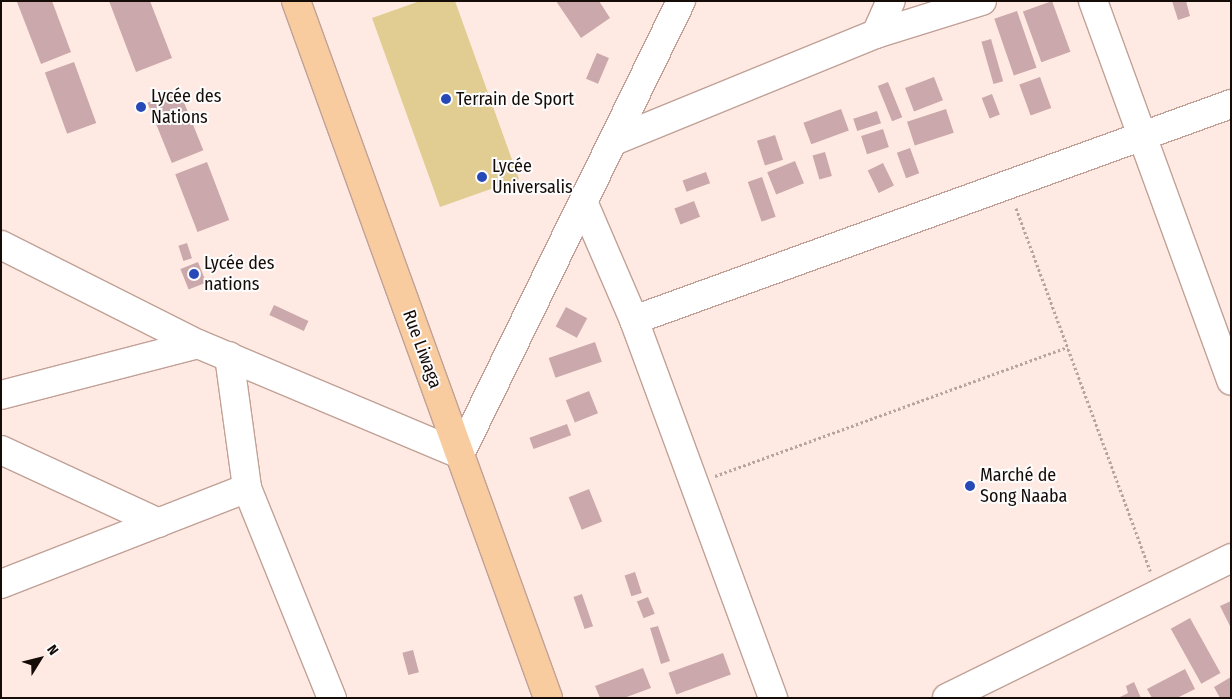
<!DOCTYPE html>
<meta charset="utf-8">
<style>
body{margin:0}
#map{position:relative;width:1232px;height:699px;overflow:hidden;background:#ffeae3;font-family:"Fira Sans Condensed",sans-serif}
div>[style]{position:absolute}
.green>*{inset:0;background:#e1cd91}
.building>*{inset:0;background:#cba8ab;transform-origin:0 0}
.path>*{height:3px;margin-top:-1.5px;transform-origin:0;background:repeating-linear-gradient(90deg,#b6a59f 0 2.5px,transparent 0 5px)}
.roads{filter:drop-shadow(1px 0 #c1a197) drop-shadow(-1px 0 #c1a197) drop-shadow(0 1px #c1a197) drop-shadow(0 -1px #c1a197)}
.minor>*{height:28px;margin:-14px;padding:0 14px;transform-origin:14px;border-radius:14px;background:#fff}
.major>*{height:28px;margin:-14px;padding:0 14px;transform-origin:14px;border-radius:14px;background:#f8cc9f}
.dots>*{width:14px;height:14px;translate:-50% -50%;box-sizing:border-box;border:2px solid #fcfcfc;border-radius:50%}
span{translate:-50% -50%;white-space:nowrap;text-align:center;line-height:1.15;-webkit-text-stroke:4px #fcfcfc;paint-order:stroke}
.poi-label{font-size:18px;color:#150b07}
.left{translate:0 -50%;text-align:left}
.street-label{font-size:18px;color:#150b07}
.frame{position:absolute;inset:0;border:2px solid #150b07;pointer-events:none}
.north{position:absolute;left:15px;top:634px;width:50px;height:50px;-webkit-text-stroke:4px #fcfcfc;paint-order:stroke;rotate:54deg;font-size:14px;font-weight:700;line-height:20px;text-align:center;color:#150b07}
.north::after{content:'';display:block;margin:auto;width:18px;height:22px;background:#150b07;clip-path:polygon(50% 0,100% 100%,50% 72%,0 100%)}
</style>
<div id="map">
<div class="green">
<i style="clip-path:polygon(420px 1px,455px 1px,519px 179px,440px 207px,372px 18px)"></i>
</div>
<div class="building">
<i style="clip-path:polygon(52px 1px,71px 52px,41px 64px,17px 2px)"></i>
<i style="clip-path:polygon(109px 1px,150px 1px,172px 58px,136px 72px)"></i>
<i style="clip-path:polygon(556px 1px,599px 1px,610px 18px,581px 38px)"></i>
<i style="left:1052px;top:1px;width:54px;height:31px;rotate:70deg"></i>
<i style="clip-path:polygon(1172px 1px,1186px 1px,1190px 16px,1178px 20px)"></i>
<i style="left:1017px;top:11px;width:60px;height:24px;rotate:71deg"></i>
<i style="left:991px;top:39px;width:44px;height:10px;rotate:74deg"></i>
<i style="left:597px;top:53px;width:13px;height:28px;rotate:23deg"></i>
<i style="left:74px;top:62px;width:65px;height:31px;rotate:70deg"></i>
<i style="left:934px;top:77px;width:25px;height:31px;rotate:69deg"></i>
<i style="left:1040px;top:77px;width:33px;height:22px;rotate:70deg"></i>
<i style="left:888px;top:82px;width:38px;height:11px;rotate:68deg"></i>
<i style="left:179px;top:90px;width:65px;height:34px;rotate:68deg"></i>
<i style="left:992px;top:94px;width:22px;height:11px;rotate:69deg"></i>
<i style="left:841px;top:109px;width:23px;height:40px;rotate:70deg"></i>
<i style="left:946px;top:109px;width:25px;height:41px;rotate:72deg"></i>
<i style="left:877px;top:111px;width:13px;height:25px;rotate:72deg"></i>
<i style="left:883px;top:129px;width:19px;height:23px;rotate:72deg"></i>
<i style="left:775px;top:135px;width:26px;height:19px;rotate:72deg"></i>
<i style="left:910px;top:148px;width:27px;height:14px;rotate:70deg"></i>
<i style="left:825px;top:152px;width:25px;height:13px;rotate:74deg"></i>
<i style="left:795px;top:161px;width:24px;height:30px;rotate:68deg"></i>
<i style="left:207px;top:162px;width:62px;height:34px;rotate:69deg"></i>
<i style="left:883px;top:163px;width:25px;height:17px;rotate:64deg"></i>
<i style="left:706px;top:172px;width:12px;height:25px;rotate:70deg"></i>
<i style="left:762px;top:177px;width:42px;height:15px;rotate:71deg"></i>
<i style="left:694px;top:201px;width:17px;height:21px;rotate:69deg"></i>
<i style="left:187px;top:243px;width:16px;height:9px;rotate:72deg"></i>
<i style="left:198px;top:262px;width:22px;height:19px;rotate:68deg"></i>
<i style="left:274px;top:305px;width:38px;height:11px;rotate:25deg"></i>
<i style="left:566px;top:307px;width:24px;height:22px;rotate:28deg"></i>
<i style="left:595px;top:342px;width:21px;height:49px;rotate:71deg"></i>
<i style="left:589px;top:391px;width:24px;height:25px;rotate:68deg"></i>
<i style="left:567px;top:424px;width:12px;height:40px;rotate:70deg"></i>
<i style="left:589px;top:489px;width:35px;height:22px;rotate:68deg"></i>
<i style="left:635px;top:572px;width:22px;height:11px;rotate:72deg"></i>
<i style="left:582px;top:594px;width:34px;height:9px;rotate:71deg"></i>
<i style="left:648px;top:597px;width:18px;height:12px;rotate:68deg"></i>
<i style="clip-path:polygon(1231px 601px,1231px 628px,1220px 606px)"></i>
<i style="left:1190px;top:618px;width:63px;height:22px;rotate:61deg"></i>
<i style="clip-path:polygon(658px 626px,670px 661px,661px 664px,650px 628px)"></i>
<i style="left:413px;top:650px;width:23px;height:11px;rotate:75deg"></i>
<i style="left:723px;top:653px;width:23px;height:58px;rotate:70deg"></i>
<i style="clip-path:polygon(643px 668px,651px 688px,624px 698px,600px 698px,595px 686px)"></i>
<i style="clip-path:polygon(1185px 669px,1195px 689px,1177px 698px,1152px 698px,1147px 689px)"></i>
<i style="clip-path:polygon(1231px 677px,1231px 698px,1220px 698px,1214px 687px)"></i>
<i style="clip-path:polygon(1134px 682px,1141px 698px,1118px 698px,1128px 693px,1126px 686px)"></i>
</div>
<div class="path">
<i style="left:1016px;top:208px;width:387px;rotate:69.7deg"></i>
<i style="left:715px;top:476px;width:375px;rotate:-20.1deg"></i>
</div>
<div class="roads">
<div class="minor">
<i style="left:1093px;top:1px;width:404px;rotate:70deg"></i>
<i style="left:876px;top:34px;width:36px;rotate:-66deg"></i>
<i style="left:616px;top:140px;width:281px;rotate:-22.2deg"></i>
<i style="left:876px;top:34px;width:111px;rotate:-17.3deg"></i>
<i style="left:584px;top:204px;width:126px;rotate:66.7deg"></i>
<i style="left:634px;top:320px;width:403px;rotate:69.8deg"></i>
<i style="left:1px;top:245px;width:220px;rotate:26.7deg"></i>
<i style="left:198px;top:344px;width:284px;rotate:22.8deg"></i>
<i style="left:460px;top:454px;width:504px;rotate:-63.99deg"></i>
<i style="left:634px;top:320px;width:635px;rotate:-19.89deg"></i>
<i style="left:229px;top:356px;width:133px;rotate:82.2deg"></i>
<i style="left:247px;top:488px;width:227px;rotate:68deg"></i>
<i style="left:1px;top:395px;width:203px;rotate:-14.5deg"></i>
<i style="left:1px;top:450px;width:174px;rotate:24.8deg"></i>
<i style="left:1px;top:584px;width:264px;rotate:-21.3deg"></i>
<i style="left:947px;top:698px;width:317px;rotate:-26.2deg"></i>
</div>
<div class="major">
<i style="left:296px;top:1px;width:741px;rotate:70.12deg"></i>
</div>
</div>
<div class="dots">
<i style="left:446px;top:99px;background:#2749b8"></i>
<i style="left:141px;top:107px;background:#2749b8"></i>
<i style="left:482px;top:177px;background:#2749b8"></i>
<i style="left:194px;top:274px;background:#2749b8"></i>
<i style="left:970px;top:486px;background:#2749b8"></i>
</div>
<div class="poi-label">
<span class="left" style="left:151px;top:107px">Lycée des<br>Nations</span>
<span class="left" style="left:456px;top:99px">Terrain de Sport</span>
<span class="left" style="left:492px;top:177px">Lycée<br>Universalis</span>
<span class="left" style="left:204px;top:274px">Lycée des<br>nations</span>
<span class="left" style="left:980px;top:486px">Marché de<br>Song Naaba</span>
</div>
<div class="street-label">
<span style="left:422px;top:349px;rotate:70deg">Rue Liwaga</span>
</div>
<div class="frame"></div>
<div class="north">N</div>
</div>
